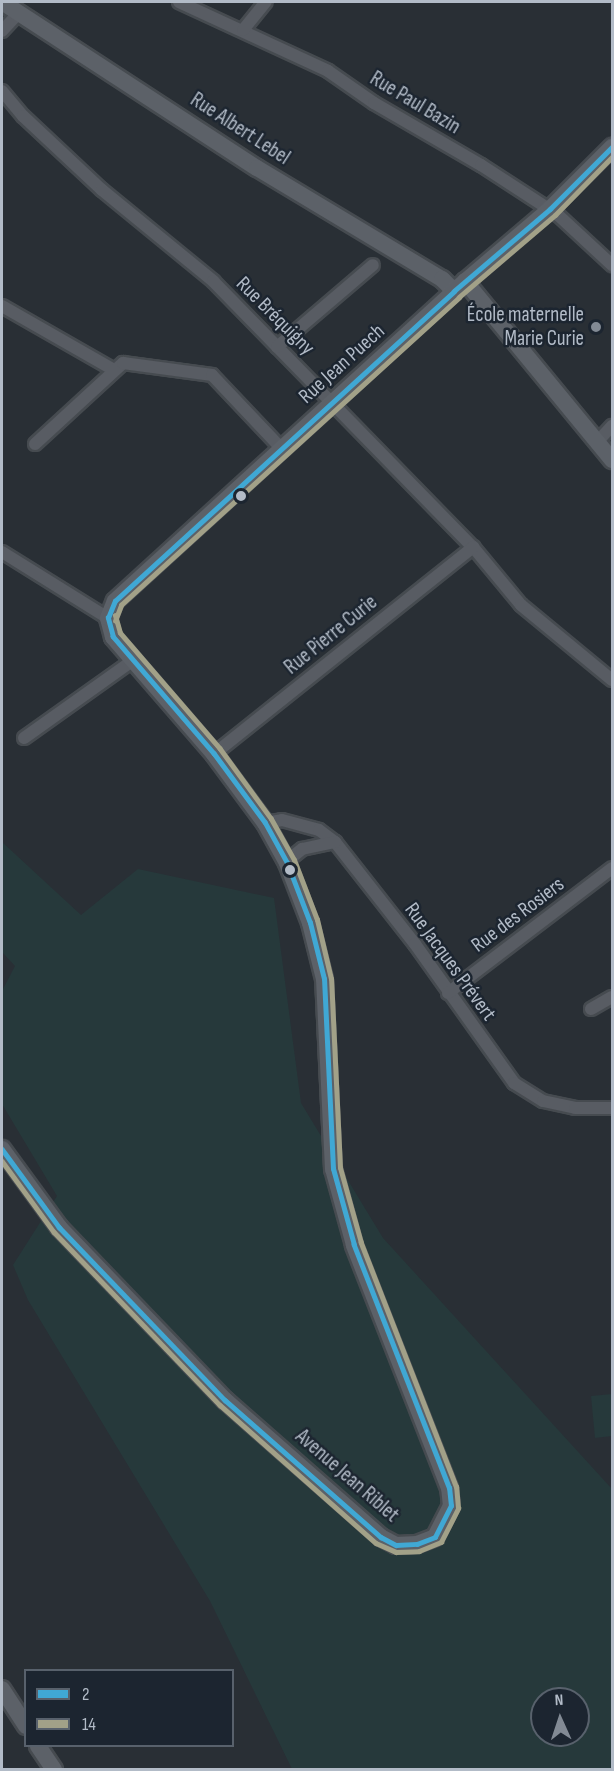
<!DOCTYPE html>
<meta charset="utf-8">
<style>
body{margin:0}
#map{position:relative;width:614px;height:1771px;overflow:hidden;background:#292f35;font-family:"Sofia Sans Condensed",sans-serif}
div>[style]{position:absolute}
.green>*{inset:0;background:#26393b}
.roads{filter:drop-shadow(2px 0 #464b50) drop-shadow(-2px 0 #464b50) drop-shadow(0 2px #464b50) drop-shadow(0 -2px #464b50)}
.street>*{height:12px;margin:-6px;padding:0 6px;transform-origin:6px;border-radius:6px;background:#585c63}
.secondary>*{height:16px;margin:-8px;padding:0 8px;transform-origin:8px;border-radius:8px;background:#5c6168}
.bus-1>*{height:4.5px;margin:-2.25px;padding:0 2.25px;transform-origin:2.25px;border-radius:2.25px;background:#40a8d4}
.bus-2>*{height:4.5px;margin:-2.25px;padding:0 2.25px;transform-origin:2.25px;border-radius:2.25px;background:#a2a188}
.dots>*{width:16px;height:16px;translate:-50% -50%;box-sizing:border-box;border:3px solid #1c2530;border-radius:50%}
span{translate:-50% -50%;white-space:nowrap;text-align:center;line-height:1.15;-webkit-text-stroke:5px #1c2530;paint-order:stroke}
.street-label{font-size:21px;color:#b2bbc7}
.poi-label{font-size:21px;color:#b2bbc7}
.right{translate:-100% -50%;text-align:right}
.frame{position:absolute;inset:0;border:3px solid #b2bbc7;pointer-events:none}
.legend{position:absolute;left:24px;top:1669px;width:210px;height:78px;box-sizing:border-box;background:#1c2530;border:2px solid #58616c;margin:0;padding:8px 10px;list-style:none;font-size:18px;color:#b2bbc7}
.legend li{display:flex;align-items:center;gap:12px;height:30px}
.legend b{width:30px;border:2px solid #58616c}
.north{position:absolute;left:530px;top:1687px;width:60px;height:60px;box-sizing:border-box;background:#1c2530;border:2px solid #58616c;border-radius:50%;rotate:357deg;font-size:16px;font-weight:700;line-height:24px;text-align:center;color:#b2bbc7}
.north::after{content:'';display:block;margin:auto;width:21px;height:27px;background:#828a94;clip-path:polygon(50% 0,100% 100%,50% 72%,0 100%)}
</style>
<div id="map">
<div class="green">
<i style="clip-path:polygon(evenodd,2px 842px,81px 915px,138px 869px,274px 898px,301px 1103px,383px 1238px,612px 1489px,612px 1769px,292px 1769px,210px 1601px,28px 1300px,13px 1265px,57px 1196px,2px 1104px,2px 991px,15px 966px,2px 952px,2px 842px,542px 1699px,578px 1699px,578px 1735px,542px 1735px,542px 1699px)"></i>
<i style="clip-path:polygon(612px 1394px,612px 1436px,595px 1438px,591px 1396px)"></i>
</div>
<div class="roads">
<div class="street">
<i style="left:179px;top:2px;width:164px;rotate:24.8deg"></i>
<i style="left:328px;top:71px;width:56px;rotate:34.8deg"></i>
<i style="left:374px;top:103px;width:124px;rotate:30.1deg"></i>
<i style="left:481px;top:165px;width:92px;rotate:33deg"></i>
<i style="left:558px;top:215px;width:74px;rotate:42.8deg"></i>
<i style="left:243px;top:30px;width:36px;rotate:-51deg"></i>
<i style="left:2px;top:31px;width:25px;rotate:-47deg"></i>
<i style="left:2px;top:91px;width:33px;rotate:50deg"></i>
<i style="left:23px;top:116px;width:108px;rotate:43.1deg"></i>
<i style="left:102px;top:190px;width:144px;rotate:39.3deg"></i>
<i style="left:213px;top:281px;width:372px;rotate:45.7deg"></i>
<i style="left:473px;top:547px;width:75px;rotate:50.4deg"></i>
<i style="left:521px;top:605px;width:118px;rotate:39.5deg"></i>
<i style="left:2px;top:306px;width:129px;rotate:29.7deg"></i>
<i style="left:277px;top:347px;width:126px;rotate:-40.5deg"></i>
<i style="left:598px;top:441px;width:21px;rotate:-47deg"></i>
<i style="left:35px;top:444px;width:120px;rotate:-42.6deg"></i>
<i style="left:123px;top:363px;width:90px;rotate:7.7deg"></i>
<i style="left:212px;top:375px;width:102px;rotate:46.6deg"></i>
<i style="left:2px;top:552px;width:125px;rotate:31.9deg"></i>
<i style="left:24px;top:738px;width:133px;rotate:-35.5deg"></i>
<i style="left:214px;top:754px;width:332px;rotate:-38.6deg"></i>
<i style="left:265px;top:823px;width:17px;rotate:-10deg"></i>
<i style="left:282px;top:820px;width:38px;rotate:15deg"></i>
<i style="left:319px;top:830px;width:20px;rotate:37deg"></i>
<i style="left:335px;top:842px;width:130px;rotate:51.9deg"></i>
<i style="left:415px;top:944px;width:171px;rotate:54.5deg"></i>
<i style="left:514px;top:1083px;width:34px;rotate:32deg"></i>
<i style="left:543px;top:1101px;width:33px;rotate:12deg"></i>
<i style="left:575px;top:1108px;width:37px"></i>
<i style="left:286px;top:862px;width:21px;rotate:-39deg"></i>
<i style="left:302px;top:849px;width:34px;rotate:-12deg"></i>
<i style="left:448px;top:993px;width:206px;rotate:-37.3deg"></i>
<i style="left:591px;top:1009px;width:24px;rotate:-30deg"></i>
</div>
<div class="secondary">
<i style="left:2px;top:2px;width:304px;rotate:33.1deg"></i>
<i style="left:257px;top:168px;width:216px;rotate:31deg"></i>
<i style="left:442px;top:279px;width:17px;rotate:45deg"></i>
<i style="left:465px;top:281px;width:232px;rotate:50.6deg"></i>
<i style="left:2px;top:1149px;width:97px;rotate:53.8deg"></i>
<i style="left:59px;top:1227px;width:240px;rotate:46.2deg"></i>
<i style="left:225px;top:1400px;width:208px;rotate:41.3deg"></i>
<i style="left:381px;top:1537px;width:17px;rotate:28deg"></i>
<i style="left:396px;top:1545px;width:21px;rotate:-3deg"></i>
<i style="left:417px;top:1544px;width:19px;rotate:-21deg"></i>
<i style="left:435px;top:1537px;width:35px;rotate:-63deg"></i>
<i style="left:451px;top:1506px;width:18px;rotate:-96deg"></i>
<i style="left:449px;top:1488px;width:261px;rotate:-111.4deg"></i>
<i style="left:354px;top:1245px;width:79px;rotate:-105.4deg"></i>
<i style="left:333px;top:1169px;width:190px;rotate:-92.7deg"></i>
<i style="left:324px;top:979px;width:58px;rotate:-104deg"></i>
<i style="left:310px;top:923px;width:64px;rotate:-111deg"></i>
<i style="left:287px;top:863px;width:46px;rotate:-118.8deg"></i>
<i style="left:265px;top:823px;width:86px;rotate:-126.5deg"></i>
<i style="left:214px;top:754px;width:155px;rotate:-130.8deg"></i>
<i style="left:113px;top:637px;width:20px;rotate:-105deg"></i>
<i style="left:108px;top:618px;width:18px;rotate:-68deg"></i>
<i style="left:115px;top:601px;width:459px;rotate:-42.4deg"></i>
<i style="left:454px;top:291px;width:126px;rotate:-40.5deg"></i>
<i style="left:550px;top:209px;width:88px;rotate:-45deg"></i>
<i style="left:2px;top:1689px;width:44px;rotate:57deg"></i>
<i style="left:38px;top:1746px;width:29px;rotate:56deg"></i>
</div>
</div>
<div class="bus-1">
<i style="left:108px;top:618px;width:18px;rotate:-68deg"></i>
<i style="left:115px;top:601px;width:459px;rotate:-42.4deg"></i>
<i style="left:454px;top:291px;width:126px;rotate:-40.5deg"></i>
<i style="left:550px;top:209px;width:88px;rotate:-45deg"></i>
<i style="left:2px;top:1149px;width:97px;rotate:53.8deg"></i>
<i style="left:59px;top:1227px;width:240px;rotate:46.2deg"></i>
<i style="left:225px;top:1400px;width:208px;rotate:41.3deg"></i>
<i style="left:381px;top:1537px;width:17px;rotate:28deg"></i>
<i style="left:396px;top:1545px;width:21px;rotate:-3deg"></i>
<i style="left:417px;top:1544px;width:19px;rotate:-21deg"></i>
<i style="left:435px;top:1537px;width:35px;rotate:-63deg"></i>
<i style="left:451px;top:1506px;width:18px;rotate:-96deg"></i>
<i style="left:449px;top:1488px;width:261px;rotate:-111.4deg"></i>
<i style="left:354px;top:1245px;width:79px;rotate:-105.4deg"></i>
<i style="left:333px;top:1169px;width:190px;rotate:-92.7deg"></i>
<i style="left:324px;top:979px;width:58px;rotate:-104deg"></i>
<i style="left:310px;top:923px;width:64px;rotate:-111deg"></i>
<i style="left:287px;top:863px;width:46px;rotate:-118.8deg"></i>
<i style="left:265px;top:823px;width:86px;rotate:-126.5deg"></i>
<i style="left:214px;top:754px;width:155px;rotate:-130.8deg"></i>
<i style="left:113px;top:637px;width:20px;rotate:-105deg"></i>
</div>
<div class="bus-2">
<i style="left:115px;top:621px;width:17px;rotate:-69deg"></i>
<i style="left:121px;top:605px;width:457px;rotate:-42.3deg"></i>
<i style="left:459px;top:297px;width:126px;rotate:-40.5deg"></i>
<i style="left:555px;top:215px;width:81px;rotate:-45.5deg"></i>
<i style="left:2px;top:1161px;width:88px;rotate:53.8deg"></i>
<i style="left:54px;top:1232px;width:240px;rotate:46.2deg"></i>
<i style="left:220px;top:1405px;width:208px;rotate:41.5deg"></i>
<i style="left:376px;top:1543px;width:22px;rotate:24deg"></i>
<i style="left:396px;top:1552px;width:23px;rotate:-2deg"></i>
<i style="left:419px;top:1551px;width:24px;rotate:-22deg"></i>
<i style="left:441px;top:1542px;width:38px;rotate:-63deg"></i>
<i style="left:458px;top:1508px;width:21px;rotate:-95deg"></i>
<i style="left:456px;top:1487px;width:262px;rotate:-111.3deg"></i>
<i style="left:361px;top:1243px;width:78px;rotate:-105.6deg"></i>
<i style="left:340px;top:1168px;width:189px;rotate:-92.7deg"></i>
<i style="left:331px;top:979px;width:61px;rotate:-103.3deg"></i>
<i style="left:317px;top:920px;width:64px;rotate:-111deg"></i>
<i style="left:294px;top:860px;width:47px;rotate:-119.3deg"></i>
<i style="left:271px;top:819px;width:87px;rotate:-126.1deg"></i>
<i style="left:220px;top:749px;width:153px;rotate:-130.8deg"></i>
<i style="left:120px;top:633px;width:18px;rotate:-106deg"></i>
</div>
<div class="dots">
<i style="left:596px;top:327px;background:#828a94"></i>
<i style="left:241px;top:496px;background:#b2bbc7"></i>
<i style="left:290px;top:870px;background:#b2bbc7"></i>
</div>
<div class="street-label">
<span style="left:415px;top:103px;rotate:31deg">Rue Paul Bazin</span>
<span style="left:240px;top:129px;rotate:33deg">Rue Albert Lebel</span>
<span style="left:275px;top:316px;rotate:45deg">Rue Bréquigny</span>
<span style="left:342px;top:364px;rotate:-42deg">Rue Jean Puech</span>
<span style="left:331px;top:635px;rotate:-39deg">Rue Pierre Curie</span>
<span style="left:518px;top:915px;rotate:-37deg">Rue des Rosiers</span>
<span style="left:450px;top:962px;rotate:54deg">Rue Jacques Prévert</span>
<span style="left:347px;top:1476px;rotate:41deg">Avenue Jean Riblet</span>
</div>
<div class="poi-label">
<span class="right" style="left:584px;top:327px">École maternelle<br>Marie Curie</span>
</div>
<div class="frame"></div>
<ul class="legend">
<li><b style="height:8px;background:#40a8d4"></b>2</li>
<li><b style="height:8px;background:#a2a188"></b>14</li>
</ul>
<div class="north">N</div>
</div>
